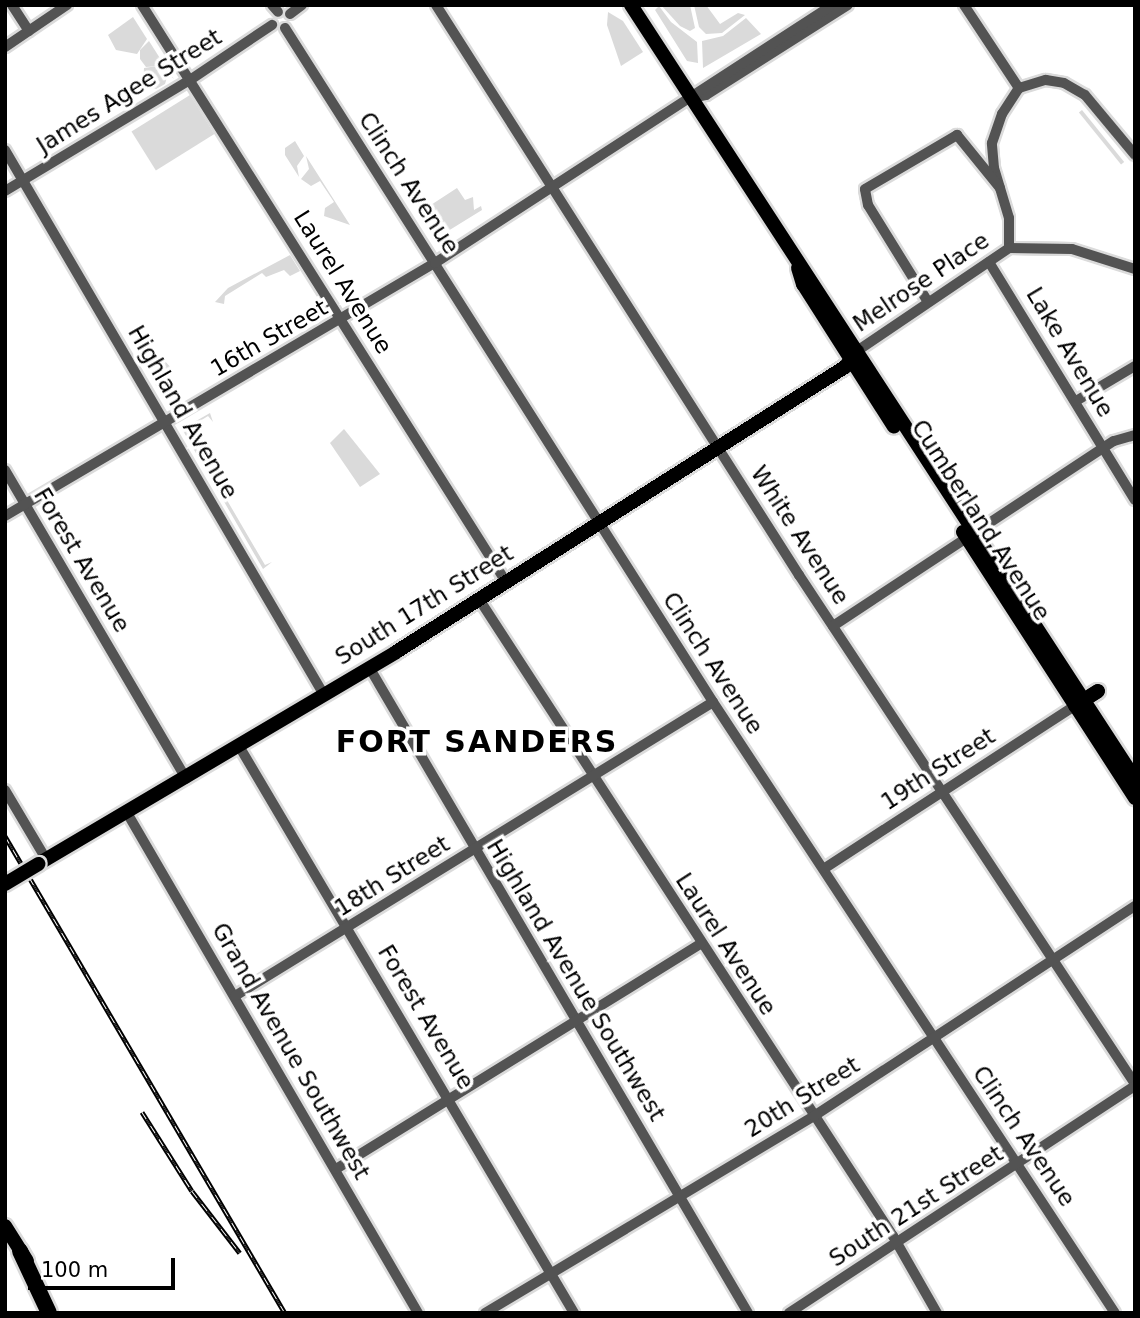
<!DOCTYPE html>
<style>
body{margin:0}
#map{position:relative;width:1140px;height:1318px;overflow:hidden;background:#fff;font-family:"DejaVu Sans",sans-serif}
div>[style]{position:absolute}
.green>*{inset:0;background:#dadada;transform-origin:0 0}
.roads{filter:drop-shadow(2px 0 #dbdbdb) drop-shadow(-2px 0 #dbdbdb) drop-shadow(0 2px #dbdbdb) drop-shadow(0 -2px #dbdbdb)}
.minor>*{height:10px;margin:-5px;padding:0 5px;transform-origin:5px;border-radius:5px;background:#535353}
.major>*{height:14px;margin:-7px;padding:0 7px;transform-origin:7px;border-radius:7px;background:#000}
.highway>*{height:16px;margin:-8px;padding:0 8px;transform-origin:8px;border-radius:8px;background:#000}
.rail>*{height:5px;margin-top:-2.5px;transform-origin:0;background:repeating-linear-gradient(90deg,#fff 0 8px,#000 0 16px);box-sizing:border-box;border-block:2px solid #000}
.bridges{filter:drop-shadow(2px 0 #dbdbdb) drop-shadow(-2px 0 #dbdbdb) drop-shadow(0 2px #dbdbdb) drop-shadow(0 -2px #dbdbdb)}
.major-bridge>*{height:14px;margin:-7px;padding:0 7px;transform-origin:7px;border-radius:7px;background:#000}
span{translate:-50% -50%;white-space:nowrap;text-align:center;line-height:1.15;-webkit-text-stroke:7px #fff;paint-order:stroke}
.street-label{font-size:23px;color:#000}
.district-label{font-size:30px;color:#000;font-weight:700;letter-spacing:2px}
.frame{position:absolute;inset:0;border:7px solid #000;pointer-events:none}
.scale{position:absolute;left:28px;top:1258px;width:147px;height:32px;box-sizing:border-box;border:4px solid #000;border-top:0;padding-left:9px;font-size:21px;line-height:24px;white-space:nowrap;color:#000;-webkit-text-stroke:5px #fff;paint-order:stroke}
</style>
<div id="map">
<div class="green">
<i style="clip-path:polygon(661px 5px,690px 5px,695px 28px,690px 31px,680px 26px)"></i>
<i style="clip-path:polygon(694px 5px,706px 5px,720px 24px,738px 13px,745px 15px,722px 33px,706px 34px,699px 27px)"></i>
<i style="clip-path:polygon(659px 6px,671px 22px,697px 42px,698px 63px,687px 61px,655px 10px)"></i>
<i style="clip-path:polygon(608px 12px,623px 21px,643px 52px,621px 66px,607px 25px)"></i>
<i style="clip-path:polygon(133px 17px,147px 39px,137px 54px,116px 50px,108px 35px)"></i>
<i style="clip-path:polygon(746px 18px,761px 34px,703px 68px,702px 41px,723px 36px)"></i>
<i style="clip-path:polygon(149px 41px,163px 63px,159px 66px,146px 67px,140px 59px,140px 50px)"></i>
<i style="clip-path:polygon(164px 65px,174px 79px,168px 74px,165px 84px,156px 89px,143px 85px,144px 68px)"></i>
<i style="left:190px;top:95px;width:46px;height:69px;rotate:58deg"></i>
<i style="left:1082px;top:110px;width:67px;height:4px;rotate:51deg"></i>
<i style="clip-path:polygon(295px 141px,304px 156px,297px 166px,299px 177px,285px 155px,285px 148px)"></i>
<i style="clip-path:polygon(306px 156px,350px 225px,324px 216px,325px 208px,334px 202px,320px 181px,311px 186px,301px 179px,309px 169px)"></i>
<i style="clip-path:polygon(457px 188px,465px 200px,473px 197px,474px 210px,481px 206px,482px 210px,448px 231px,437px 227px,428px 231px,417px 214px)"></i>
<i style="clip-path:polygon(290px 255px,300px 271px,290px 276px,284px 270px,266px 277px,262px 273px,225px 296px,224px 304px,215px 302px,228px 288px)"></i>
<i style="clip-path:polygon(163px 359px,174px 371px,156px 382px,168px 406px,146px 369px)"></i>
<i style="clip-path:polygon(210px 413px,213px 422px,208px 416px,192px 426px,195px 433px,190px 437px,265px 565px,272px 562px,263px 569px,182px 429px)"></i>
<i style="clip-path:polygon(344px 429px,380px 474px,360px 487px,330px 443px)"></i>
</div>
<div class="roads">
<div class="minor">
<i style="left:12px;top:5px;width:31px;rotate:57deg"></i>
<i style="left:142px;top:5px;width:682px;rotate:57.75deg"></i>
<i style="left:272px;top:5px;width:9px;rotate:49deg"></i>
<i style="left:436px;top:5px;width:676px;rotate:57.51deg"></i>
<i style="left:799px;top:575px;width:610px;rotate:56.57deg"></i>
<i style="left:964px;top:5px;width:100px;rotate:56.5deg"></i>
<i style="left:290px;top:14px;width:15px;rotate:-37deg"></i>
<i style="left:285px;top:28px;width:798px;rotate:57.58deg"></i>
<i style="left:713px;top:702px;width:731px;rotate:56.66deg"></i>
<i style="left:5px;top:47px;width:75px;rotate:-34.1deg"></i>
<i style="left:1019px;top:88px;width:28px;rotate:-17deg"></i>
<i style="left:1046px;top:80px;width:18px;rotate:9deg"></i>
<i style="left:1064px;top:83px;width:24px;rotate:30deg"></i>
<i style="left:1085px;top:95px;width:78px;rotate:50.2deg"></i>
<i style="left:691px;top:98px;width:15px;rotate:-11deg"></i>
<i style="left:706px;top:95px;width:168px;rotate:-32.4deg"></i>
<i style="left:5px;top:150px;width:631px;rotate:59.66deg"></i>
<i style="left:5px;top:191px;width:216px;rotate:-31deg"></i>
<i style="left:190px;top:80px;width:99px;rotate:-33.9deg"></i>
<i style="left:1009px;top:248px;width:30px;rotate:-90deg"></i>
<i style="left:1009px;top:218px;width:52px;rotate:-106.7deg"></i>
<i style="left:994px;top:168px;width:25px;rotate:-95deg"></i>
<i style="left:992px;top:143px;width:31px;rotate:-71deg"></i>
<i style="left:1002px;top:114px;width:31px;rotate:-57deg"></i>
<i style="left:989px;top:262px;width:279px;rotate:58.5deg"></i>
<i style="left:928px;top:302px;width:114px;rotate:-121.7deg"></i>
<i style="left:868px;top:205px;width:16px;rotate:-101deg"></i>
<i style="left:865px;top:189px;width:107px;rotate:-30.4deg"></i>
<i style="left:957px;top:135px;width:68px;rotate:50.9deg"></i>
<i style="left:857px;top:351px;width:184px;rotate:-34.1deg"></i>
<i style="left:1009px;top:248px;width:63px;rotate:0.9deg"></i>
<i style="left:1072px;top:249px;width:66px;rotate:17.6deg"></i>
<i style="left:1076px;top:401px;width:69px;rotate:-30.7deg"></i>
<i style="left:5px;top:470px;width:358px;rotate:59.6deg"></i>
<i style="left:5px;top:516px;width:499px;rotate:-30.5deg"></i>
<i style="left:435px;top:263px;width:473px;rotate:-33deg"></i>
<i style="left:479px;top:599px;width:760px;rotate:56.98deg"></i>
<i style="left:893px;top:1236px;width:89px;rotate:60.3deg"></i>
<i style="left:833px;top:626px;width:336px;rotate:-33.4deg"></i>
<i style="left:1114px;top:441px;width:22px;rotate:-16deg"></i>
<i style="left:369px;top:667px;width:749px;rotate:59.6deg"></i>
<i style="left:239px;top:746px;width:659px;rotate:59.42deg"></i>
<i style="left:5px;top:790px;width:80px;rotate:59.3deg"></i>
<i style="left:126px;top:811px;width:581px;rotate:59.81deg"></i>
<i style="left:825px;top:868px;width:297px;rotate:-33deg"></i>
<i style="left:235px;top:996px;width:561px;rotate:-31.59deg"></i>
<i style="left:336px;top:1169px;width:429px;rotate:-31.7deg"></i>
<i style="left:485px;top:1313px;width:383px;rotate:-30.9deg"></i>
<i style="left:814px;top:1116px;width:384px;rotate:-33.2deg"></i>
<i style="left:789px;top:1313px;width:414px;rotate:-33.3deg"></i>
</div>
<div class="major">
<i style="left:631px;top:5px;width:924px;rotate:56.93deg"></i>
<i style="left:798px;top:268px;width:17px;rotate:73deg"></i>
<i style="left:803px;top:284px;width:169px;rotate:57.5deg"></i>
<i style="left:963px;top:532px;width:317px;rotate:57.1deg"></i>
<i style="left:1075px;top:706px;width:27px;rotate:-33deg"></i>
<i style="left:1098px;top:691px;width:9px;rotate:148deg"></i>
<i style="left:38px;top:864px;width:416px;rotate:-30.6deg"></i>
<i style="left:396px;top:652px;width:532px;rotate:-32.41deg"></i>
<i style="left:845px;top:367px;width:20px;rotate:-53deg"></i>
<i style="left:5px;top:1226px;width:41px;rotate:57.8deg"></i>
</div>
<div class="highway">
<i style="left:20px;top:1251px;width:68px;rotate:64.9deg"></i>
</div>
</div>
<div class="rail">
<i style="left:5px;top:836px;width:553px;rotate:59.59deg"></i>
<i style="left:142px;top:1112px;width:93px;rotate:57.7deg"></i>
<i style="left:192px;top:1191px;width:78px;rotate:52.3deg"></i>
</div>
<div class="bridges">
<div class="major-bridge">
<i style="left:5px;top:884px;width:39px;rotate:-31deg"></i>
</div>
</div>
<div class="street-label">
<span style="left:129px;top:91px;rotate:-32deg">James Agee Street</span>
<span style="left:409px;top:183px;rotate:57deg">Clinch Avenue</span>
<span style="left:343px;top:282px;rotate:58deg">Laurel Avenue</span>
<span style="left:921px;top:282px;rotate:-34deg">Melrose Place</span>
<span style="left:269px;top:338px;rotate:-30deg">16th Street</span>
<span style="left:1070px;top:352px;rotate:59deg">Lake Avenue</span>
<span style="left:183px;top:412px;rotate:60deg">Highland Avenue</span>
<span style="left:981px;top:520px;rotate:57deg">Cumberland Avenue</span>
<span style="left:800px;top:535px;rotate:57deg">White Avenue</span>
<span style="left:82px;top:560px;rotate:59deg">Forest Avenue</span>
<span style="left:424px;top:605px;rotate:-32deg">South 17th Street</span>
<span style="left:713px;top:663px;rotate:57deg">Clinch Avenue</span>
<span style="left:938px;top:769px;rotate:-33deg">19th Street</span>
<span style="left:392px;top:876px;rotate:-32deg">18th Street</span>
<span style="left:726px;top:944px;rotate:57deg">Laurel Avenue</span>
<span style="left:576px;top:980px;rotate:59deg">Highland Avenue Southwest</span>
<span style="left:426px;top:1017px;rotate:59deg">Forest Avenue</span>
<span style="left:291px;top:1051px;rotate:60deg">Grand Avenue Southwest</span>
<span style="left:802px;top:1097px;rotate:-32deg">20th Street</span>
<span style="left:1024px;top:1136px;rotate:56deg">Clinch Avenue</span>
<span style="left:916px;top:1206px;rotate:-33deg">South 21st Street</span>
</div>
<div class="district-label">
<span style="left:477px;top:742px">FORT SANDERS</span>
</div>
<div class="frame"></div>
<div class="scale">100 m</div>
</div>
